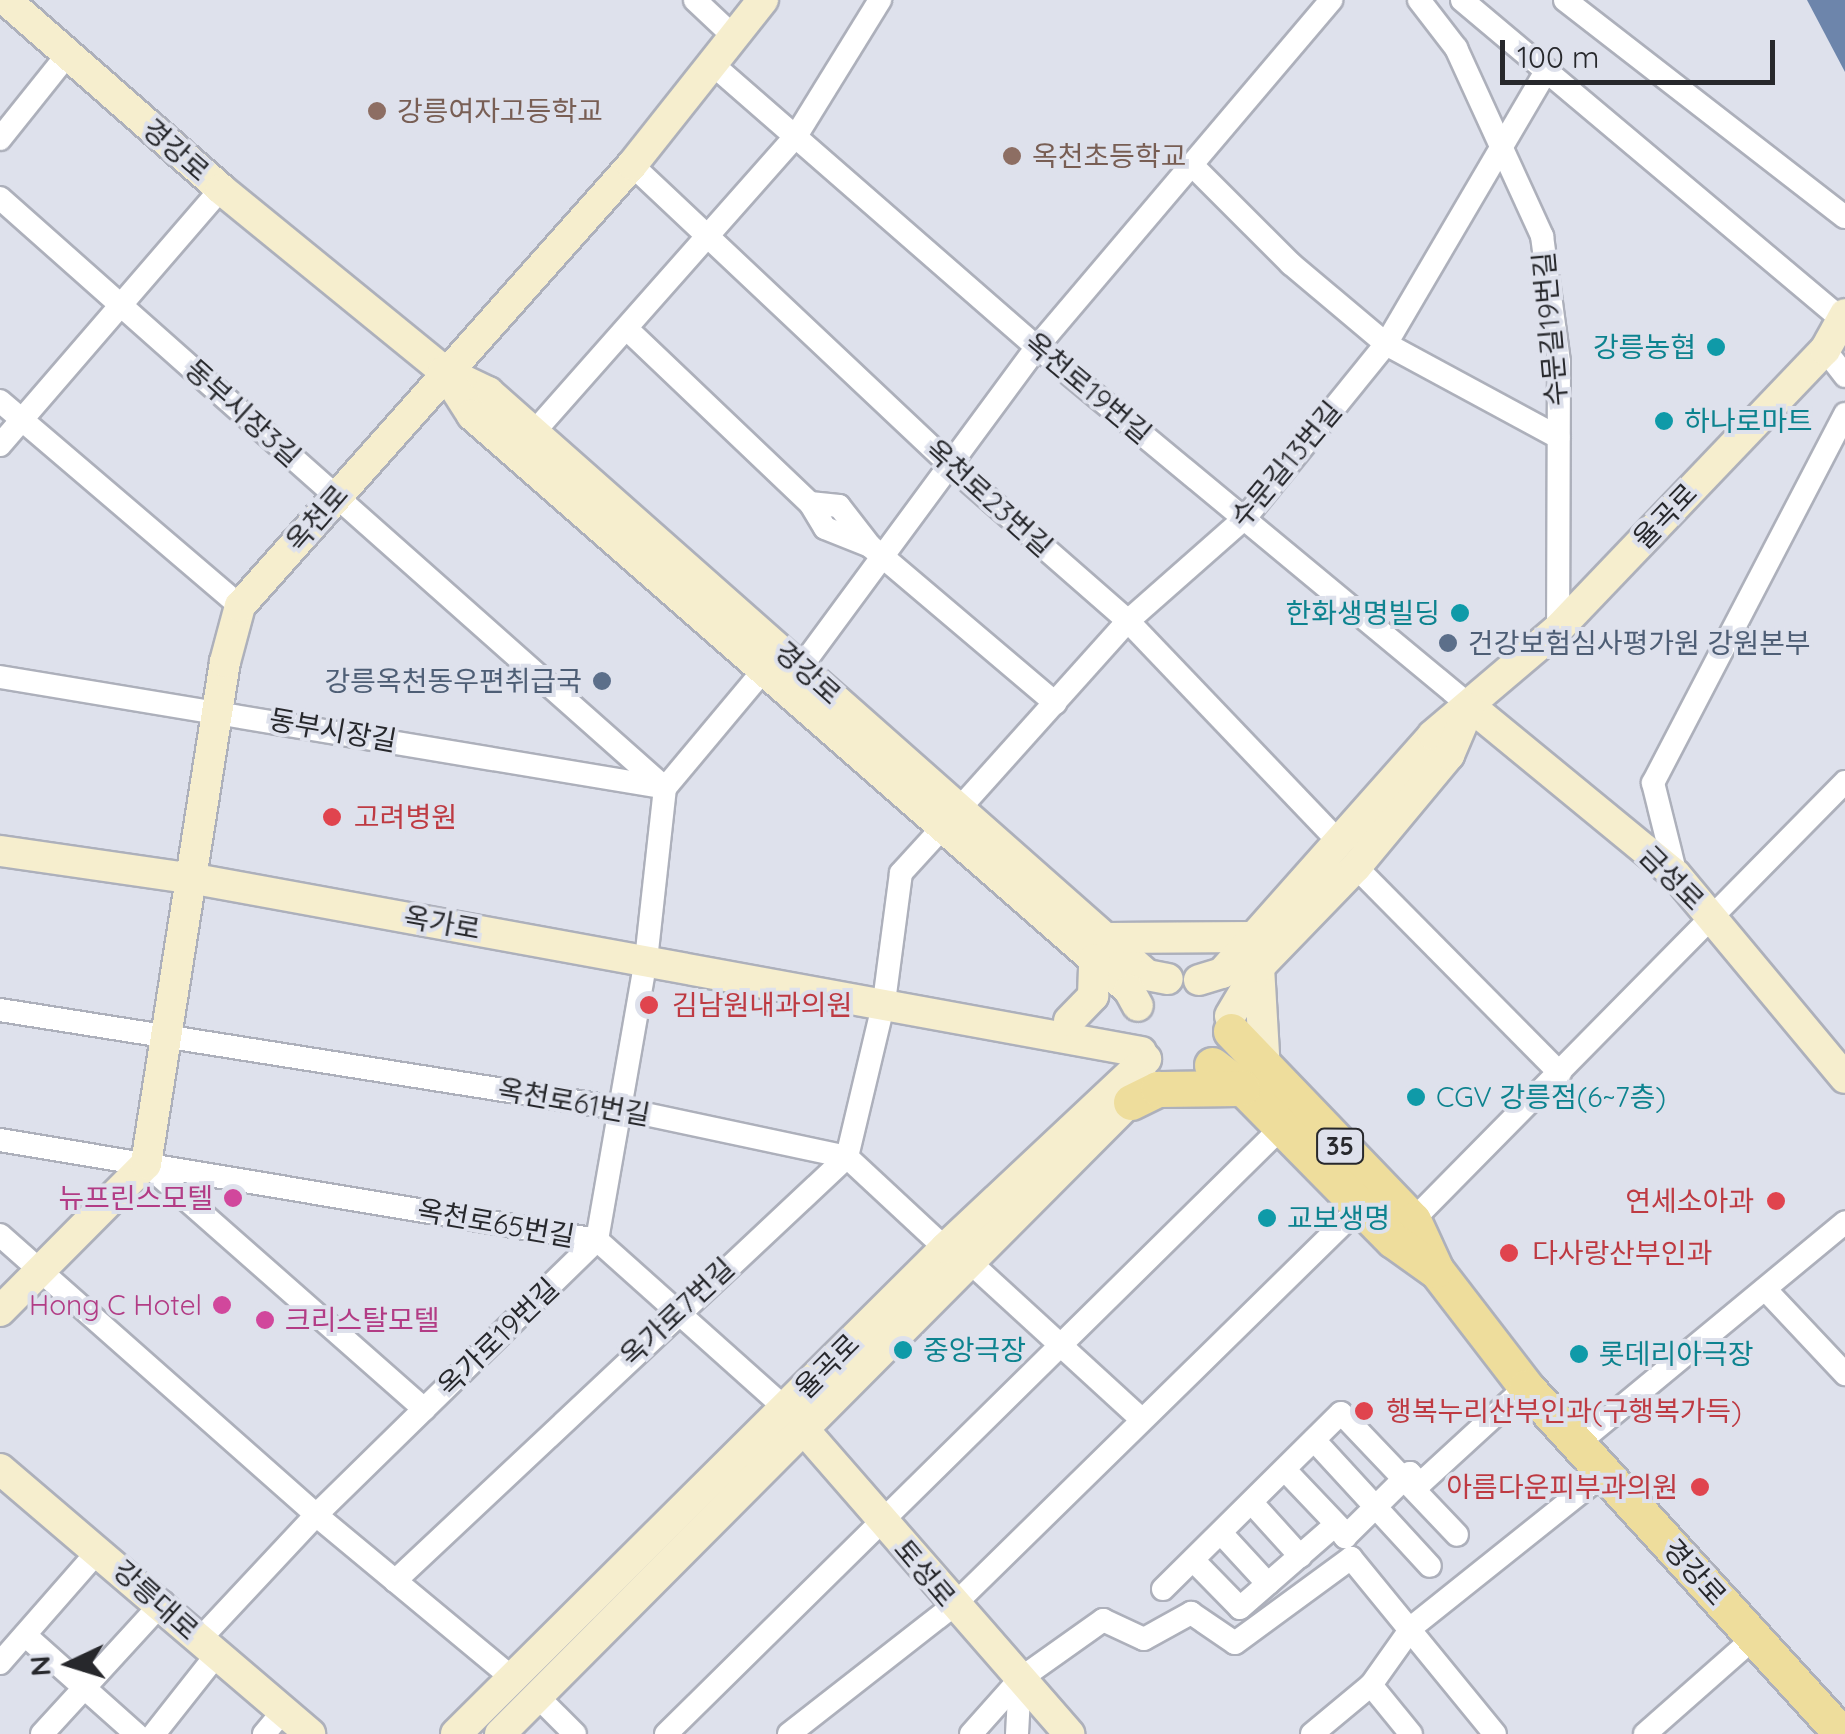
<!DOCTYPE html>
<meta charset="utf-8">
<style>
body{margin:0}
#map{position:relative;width:1845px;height:1734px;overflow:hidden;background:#dee1ec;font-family:Quicksand,"Noto Sans KR",sans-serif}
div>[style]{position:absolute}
.water>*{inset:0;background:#6d85ab}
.roads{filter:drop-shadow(2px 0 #adb0bb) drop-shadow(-2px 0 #adb0bb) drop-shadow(0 2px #adb0bb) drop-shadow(0 -2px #adb0bb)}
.street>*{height:22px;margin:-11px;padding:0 11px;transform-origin:11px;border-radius:11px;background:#fff}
.secondary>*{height:30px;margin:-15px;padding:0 15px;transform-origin:15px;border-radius:15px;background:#f6eece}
.primary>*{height:35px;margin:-17.5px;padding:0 17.5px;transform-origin:17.5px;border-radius:17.5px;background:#eedd9c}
.dots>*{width:28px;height:28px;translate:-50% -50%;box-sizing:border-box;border:5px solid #dee1ec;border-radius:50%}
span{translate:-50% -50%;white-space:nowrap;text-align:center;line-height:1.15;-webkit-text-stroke:8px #dee1ec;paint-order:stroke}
.shield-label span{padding:2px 8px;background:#dee1ec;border:2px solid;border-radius:8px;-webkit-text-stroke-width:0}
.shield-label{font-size:25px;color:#27282c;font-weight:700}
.education-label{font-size:28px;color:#785e54}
.left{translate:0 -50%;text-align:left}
.street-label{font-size:28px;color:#27282c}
.culture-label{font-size:28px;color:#0d838f}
.right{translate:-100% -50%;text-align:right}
.service-label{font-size:28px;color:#4e5e75}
.health-label{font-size:28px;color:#be3a42}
.hotel-label{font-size:28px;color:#b23c85}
.north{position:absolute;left:20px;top:1614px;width:100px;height:100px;-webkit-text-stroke:8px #dee1ec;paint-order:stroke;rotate:266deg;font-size:28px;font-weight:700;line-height:40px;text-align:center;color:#27282c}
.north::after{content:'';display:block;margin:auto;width:35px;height:45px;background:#27282c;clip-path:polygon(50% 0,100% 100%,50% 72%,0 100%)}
.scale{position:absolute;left:1500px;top:40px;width:275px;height:45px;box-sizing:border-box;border:5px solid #27282c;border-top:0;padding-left:12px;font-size:30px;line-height:35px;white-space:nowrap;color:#27282c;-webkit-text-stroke:8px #dee1ec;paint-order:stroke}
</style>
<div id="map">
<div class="water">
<i style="clip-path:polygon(1807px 0,1845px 0,1845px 72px)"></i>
</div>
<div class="roads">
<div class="street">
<i style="left:695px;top:0;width:51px;rotate:43.4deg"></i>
<i style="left:1419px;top:0;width:61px;rotate:52.4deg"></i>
<i style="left:1456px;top:48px;width:207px;rotate:65.4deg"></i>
<i style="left:1542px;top:236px;width:127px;rotate:82.3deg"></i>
<i style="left:1559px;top:362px;width:267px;rotate:90.2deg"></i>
<i style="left:1462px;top:0;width:500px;rotate:40.05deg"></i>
<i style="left:1565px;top:0;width:354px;rotate:37.8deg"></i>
<i style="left:711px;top:63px;width:432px;rotate:41.1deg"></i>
<i style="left:1037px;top:347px;width:562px;rotate:39.66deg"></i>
<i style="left:0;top:139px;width:107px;rotate:-51.4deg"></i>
<i style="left:632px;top:165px;width:439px;rotate:43.3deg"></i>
<i style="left:951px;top:466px;width:235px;rotate:41.2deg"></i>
<i style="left:1128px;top:621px;width:301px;rotate:46.3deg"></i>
<i style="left:1192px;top:165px;width:140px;rotate:45deg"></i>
<i style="left:1291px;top:264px;width:124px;rotate:40.1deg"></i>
<i style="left:1386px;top:344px;width:196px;rotate:28.4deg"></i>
<i style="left:0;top:198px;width:889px;rotate:41.58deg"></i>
<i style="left:627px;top:329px;width:253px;rotate:43.6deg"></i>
<i style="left:810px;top:503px;width:29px;rotate:59deg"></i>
<i style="left:825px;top:528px;width:48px;rotate:21.8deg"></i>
<i style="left:1825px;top:350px;width:33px;rotate:52deg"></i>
<i style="left:0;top:401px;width:316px;rotate:40.5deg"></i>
<i style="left:534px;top:432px;width:395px;rotate:-48.5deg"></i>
<i style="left:796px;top:136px;width:160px;rotate:-58.3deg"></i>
<i style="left:0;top:445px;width:338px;rotate:-49.2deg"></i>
<i style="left:810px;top:503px;width:29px;rotate:6deg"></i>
<i style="left:839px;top:506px;width:51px;rotate:52.2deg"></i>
<i style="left:870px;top:546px;width:243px;rotate:40.3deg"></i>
<i style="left:801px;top:667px;width:398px;rotate:-53.6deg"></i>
<i style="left:1037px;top:347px;width:455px;rotate:-49.7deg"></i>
<i style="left:0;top:677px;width:670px;rotate:9.45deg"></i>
<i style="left:960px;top:808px;width:251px;rotate:-48.1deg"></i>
<i style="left:1128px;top:621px;width:156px;rotate:-41.4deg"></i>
<i style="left:1245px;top:518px;width:224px;rotate:-51deg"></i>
<i style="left:1386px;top:344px;width:318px;rotate:-59.6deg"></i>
<i style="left:1356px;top:867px;width:290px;rotate:45.3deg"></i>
<i style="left:1676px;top:875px;width:95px;rotate:-104deg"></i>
<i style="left:1653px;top:783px;width:416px;rotate:-62.5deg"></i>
<i style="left:0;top:1010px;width:625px;rotate:9.03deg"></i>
<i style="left:617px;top:1108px;width:235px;rotate:12deg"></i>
<i style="left:847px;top:1157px;width:134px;rotate:42.9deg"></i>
<i style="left:0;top:1140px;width:605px;rotate:9.51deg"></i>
<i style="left:597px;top:1240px;width:252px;rotate:41.8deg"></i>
<i style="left:146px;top:1164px;width:371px;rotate:41.4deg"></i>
<i style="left:1413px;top:1220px;width:615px;rotate:-45.4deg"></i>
<i style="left:0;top:1235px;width:422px;rotate:41.5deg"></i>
<i style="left:316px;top:1515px;width:252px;rotate:39.7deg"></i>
<i style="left:972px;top:1264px;width:226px;rotate:42.5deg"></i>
<i style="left:1765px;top:1289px;width:117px;rotate:46.7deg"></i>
<i style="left:1314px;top:1440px;width:171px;rotate:47.4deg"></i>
<i style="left:1577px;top:1444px;width:348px;rotate:-39.6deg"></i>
<i style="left:1285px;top:1470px;width:88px;rotate:46.4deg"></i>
<i style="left:1252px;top:1503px;width:72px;rotate:47.8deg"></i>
<i style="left:1221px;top:1533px;width:69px;rotate:47.3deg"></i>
<i style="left:1193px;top:1560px;width:67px;rotate:45.6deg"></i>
<i style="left:1240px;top:1608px;width:126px;rotate:-41.1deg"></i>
<i style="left:1335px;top:1525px;width:16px;rotate:50deg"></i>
<i style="left:1345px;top:1537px;width:91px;rotate:-44.6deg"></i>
<i style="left:1410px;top:1473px;width:15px;rotate:48deg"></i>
<i style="left:1420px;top:1484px;width:144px;rotate:-42.5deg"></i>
<i style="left:395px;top:1581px;width:620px;rotate:-43.17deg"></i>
<i style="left:847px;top:1157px;width:159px;rotate:-76.6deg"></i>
<i style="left:884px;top:1002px;width:130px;rotate:-82.5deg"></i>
<i style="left:901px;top:873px;width:62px;rotate:-47.6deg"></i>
<i style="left:1163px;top:1589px;width:250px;rotate:-44.7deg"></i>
<i style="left:1341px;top:1413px;width:168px;rotate:46.4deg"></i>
<i style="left:25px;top:1635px;width:149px;rotate:41.7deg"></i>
<i style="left:201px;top:1638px;width:168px;rotate:-46.9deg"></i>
<i style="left:316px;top:1515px;width:393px;rotate:-44.4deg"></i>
<i style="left:597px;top:1240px;width:284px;rotate:-80.1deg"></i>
<i style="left:646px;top:960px;width:173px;rotate:-83.7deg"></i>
<i style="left:665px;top:788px;width:153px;rotate:-50.1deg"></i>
<i style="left:0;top:1663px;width:150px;rotate:-48.8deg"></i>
<i style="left:1371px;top:1685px;width:63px;rotate:50.8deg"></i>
<i style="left:538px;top:1697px;width:52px;rotate:45deg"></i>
<i style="left:42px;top:1734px;width:179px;rotate:-47.5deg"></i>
<i style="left:154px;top:1734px;width:97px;rotate:-51.7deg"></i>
<i style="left:264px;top:1734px;width:30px;rotate:-50deg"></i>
<i style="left:666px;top:1734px;width:865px;rotate:-44.58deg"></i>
<i style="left:789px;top:1734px;width:208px;rotate:-38deg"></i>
<i style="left:953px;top:1606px;width:570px;rotate:-44.43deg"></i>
<i style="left:971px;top:1734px;width:74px;rotate:-48.3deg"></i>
<i style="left:1020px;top:1679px;width:102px;rotate:-35.4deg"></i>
<i style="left:1103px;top:1620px;width:45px;rotate:24.9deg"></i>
<i style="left:1144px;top:1639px;width:54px;rotate:-29deg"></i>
<i style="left:1191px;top:1613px;width:53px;rotate:34.3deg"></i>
<i style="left:1235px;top:1643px;width:144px;rotate:-36.2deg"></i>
<i style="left:1351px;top:1558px;width:227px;rotate:50.7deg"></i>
<i style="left:1017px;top:1734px;width:55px;rotate:-86.9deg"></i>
<i style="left:1312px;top:1734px;width:77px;rotate:-39.7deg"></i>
<i style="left:1371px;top:1685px;width:71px;rotate:-54.7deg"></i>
<i style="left:1412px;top:1627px;width:247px;rotate:-38.6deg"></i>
<i style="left:1645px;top:1734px;width:147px;rotate:-41.4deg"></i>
</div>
<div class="secondary">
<i style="left:6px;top:0;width:286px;rotate:41.3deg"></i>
<i style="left:221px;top:189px;width:288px;rotate:39.2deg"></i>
<i style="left:444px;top:371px;width:49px;rotate:25.5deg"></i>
<i style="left:488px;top:392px;width:880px;rotate:41.5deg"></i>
<i style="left:1147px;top:975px;width:21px;rotate:11deg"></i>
<i style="left:444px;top:371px;width:52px;rotate:57.5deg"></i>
<i style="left:472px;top:415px;width:873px;rotate:41.19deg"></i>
<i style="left:1129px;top:990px;width:18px;rotate:61deg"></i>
<i style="left:1470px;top:706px;width:266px;rotate:39.4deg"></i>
<i style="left:1676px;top:875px;width:264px;rotate:50.2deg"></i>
<i style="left:0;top:851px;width:197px;rotate:8.2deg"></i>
<i style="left:195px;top:879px;width:962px;rotate:10.36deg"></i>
<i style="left:1107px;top:938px;width:144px;rotate:-0.4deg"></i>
<i style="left:1259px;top:967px;width:103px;rotate:86.7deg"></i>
<i style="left:1199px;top:980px;width:24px;rotate:-17deg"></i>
<i style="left:1222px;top:973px;width:318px;rotate:-48.4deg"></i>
<i style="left:1433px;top:735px;width:164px;rotate:-40.3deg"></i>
<i style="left:1558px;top:629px;width:386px;rotate:-46.3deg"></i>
<i style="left:1825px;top:350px;width:41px;rotate:-60.9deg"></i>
<i style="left:1230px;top:1016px;width:57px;rotate:-59.4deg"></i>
<i style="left:1259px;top:967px;width:139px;rotate:-45.9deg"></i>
<i style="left:1356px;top:867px;width:146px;rotate:-50.3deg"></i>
<i style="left:1449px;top:755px;width:51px;rotate:-66.9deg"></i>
<i style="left:1069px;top:1021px;width:35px;rotate:-46deg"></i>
<i style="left:1093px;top:996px;width:37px;rotate:-88deg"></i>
<i style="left:0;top:1311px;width:207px;rotate:-45.2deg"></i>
<i style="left:146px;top:1164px;width:508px;rotate:-81.06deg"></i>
<i style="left:225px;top:662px;width:58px;rotate:-75deg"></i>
<i style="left:240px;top:606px;width:590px;rotate:-48.37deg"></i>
<i style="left:632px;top:165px;width:211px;rotate:-51.6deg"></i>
<i style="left:792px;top:1416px;width:422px;rotate:48.9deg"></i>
<i style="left:0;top:1469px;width:408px;rotate:40.5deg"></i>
<i style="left:456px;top:1734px;width:689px;rotate:-44.82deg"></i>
<i style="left:945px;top:1248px;width:276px;rotate:-43.2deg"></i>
<i style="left:500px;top:1734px;width:917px;rotate:-45.13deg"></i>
</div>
<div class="primary">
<i style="left:1231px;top:1031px;width:262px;rotate:46.1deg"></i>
<i style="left:1413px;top:1220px;width:55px;rotate:65.3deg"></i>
<i style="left:1436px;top:1270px;width:148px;rotate:52.4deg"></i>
<i style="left:1526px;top:1387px;width:469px;rotate:47.7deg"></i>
<i style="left:1212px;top:1065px;width:39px;rotate:37deg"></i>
<i style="left:1243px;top:1088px;width:214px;rotate:45.4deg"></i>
<i style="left:1393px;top:1240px;width:52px;rotate:35.5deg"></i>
<i style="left:1131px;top:1102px;width:30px;rotate:-26deg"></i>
<i style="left:1158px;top:1089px;width:84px;rotate:-0.7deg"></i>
</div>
</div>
<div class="dots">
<i style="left:377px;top:111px;background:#8d6e63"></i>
<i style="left:1012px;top:156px;background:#8d6e63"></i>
<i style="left:1716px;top:347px;background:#0f9aa8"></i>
<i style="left:1664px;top:421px;background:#0f9aa8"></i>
<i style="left:1460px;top:613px;background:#0f9aa8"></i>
<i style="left:1448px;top:643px;background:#5c6f8a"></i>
<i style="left:602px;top:681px;background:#5c6f8a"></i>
<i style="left:332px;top:817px;background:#e0444e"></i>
<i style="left:649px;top:1005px;background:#e0444e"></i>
<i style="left:1416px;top:1097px;background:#0f9aa8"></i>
<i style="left:233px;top:1198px;background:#d1479c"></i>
<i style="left:1776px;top:1201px;background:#e0444e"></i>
<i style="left:1267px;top:1218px;background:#0f9aa8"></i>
<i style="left:1509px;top:1253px;background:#e0444e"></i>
<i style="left:222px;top:1305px;background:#d1479c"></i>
<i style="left:265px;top:1320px;background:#d1479c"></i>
<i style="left:903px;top:1350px;background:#0f9aa8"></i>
<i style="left:1579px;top:1354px;background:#0f9aa8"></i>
<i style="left:1364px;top:1411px;background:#e0444e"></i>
<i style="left:1700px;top:1487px;background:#e0444e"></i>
</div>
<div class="shield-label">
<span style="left:1340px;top:1146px">35</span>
</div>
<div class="education-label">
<span class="left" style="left:397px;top:111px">강릉여자고등학교</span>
<span class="left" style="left:1032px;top:156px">옥천초등학교</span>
</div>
<div class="street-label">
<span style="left:176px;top:150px;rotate:41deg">경강로</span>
<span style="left:1550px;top:329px;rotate:-95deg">수문길19번길</span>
<span style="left:1088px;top:388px;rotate:40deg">옥천로19번길</span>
<span style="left:243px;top:413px;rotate:42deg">동부시장3길</span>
<span style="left:1286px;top:464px;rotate:-50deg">수문길13번길</span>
<span style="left:989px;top:498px;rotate:42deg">옥천로23번길</span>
<span style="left:1665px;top:516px;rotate:-46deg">율곡로</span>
<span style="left:317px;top:518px;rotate:-49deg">옥천로</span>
<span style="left:808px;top:673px;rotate:42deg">경강로</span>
<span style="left:333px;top:730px;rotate:10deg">동부시장길</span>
<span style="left:1672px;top:878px;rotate:45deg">금성로</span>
<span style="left:442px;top:923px;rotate:10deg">옥가로</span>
<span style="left:574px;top:1102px;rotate:10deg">옥천로61번길</span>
<span style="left:496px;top:1223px;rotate:10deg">옥천로65번길</span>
<span style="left:677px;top:1312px;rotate:-43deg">옥가로7번길</span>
<span style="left:498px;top:1337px;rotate:-44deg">옥가로19번길</span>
<span style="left:827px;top:1366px;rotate:-45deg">율곡로</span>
<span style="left:1695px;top:1572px;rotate:48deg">경강로</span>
<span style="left:925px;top:1573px;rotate:50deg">토성로</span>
<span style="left:156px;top:1600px;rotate:42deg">강릉대로</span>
</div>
<div class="culture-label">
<span class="right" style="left:1696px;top:347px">강릉농협</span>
<span class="left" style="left:1684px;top:421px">하나로마트</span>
<span class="right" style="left:1440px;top:613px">한화생명빌딩</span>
<span class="left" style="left:1436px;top:1097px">CGV 강릉점(6~7층)</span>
<span class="left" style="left:1287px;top:1218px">교보생명</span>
<span class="left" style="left:923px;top:1350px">중앙극장</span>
<span class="left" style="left:1599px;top:1354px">롯데리아극장</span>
</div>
<div class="service-label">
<span class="left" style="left:1468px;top:643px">건강보험심사평가원 강원본부</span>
<span class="right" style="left:582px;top:681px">강릉옥천동우편취급국</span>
</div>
<div class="health-label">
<span class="left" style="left:354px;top:817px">고려병원</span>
<span class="left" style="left:672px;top:1005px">김남원내과의원</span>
<span class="right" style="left:1754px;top:1201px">연세소아과</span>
<span class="left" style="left:1532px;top:1253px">다사랑산부인과</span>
<span class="left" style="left:1386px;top:1411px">행복누리산부인과(구행복가득)</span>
<span class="right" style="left:1678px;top:1487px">아름다운피부과의원</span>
</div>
<div class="hotel-label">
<span class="right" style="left:213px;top:1198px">뉴프린스모텔</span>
<span class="right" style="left:202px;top:1305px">Hong C Hotel</span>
<span class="left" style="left:285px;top:1320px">크리스탈모텔</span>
</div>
<div class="north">N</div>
<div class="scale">100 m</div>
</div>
